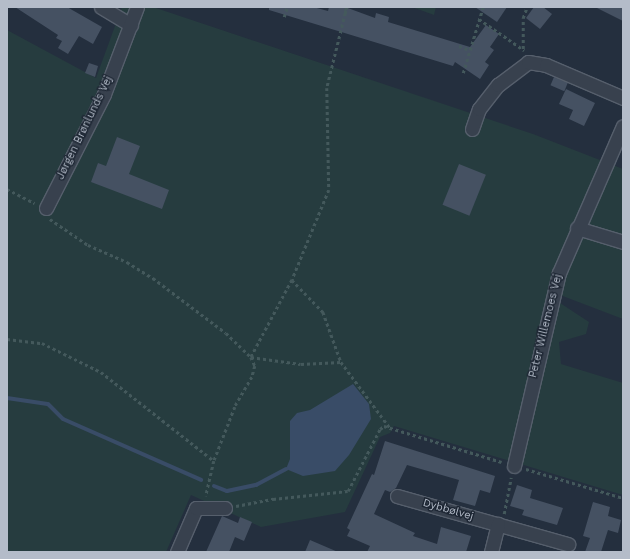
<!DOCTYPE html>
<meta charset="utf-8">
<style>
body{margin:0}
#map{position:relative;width:630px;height:559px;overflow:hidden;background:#242f3e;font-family:"Work Sans",sans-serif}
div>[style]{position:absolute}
.green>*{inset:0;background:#263c3f}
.water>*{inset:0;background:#394c67}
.stream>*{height:4px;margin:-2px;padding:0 2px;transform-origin:2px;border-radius:2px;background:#394c67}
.building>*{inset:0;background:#455162;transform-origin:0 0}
.path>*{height:2.5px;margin-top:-1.25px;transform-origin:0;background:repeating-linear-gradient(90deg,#44595c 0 3px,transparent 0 6px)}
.roads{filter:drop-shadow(1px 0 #565f6c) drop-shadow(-1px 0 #565f6c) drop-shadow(0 1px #565f6c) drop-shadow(0 -1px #565f6c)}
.minor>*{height:13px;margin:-6.5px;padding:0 6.5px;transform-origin:6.5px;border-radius:6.5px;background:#38414e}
span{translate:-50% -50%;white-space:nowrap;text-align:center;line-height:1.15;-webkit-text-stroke:3px #1d2633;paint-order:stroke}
.street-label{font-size:11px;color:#b4bcc9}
.frame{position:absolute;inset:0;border:8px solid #b4bcc9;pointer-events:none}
</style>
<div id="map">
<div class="green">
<i style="clip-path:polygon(122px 7px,153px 7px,533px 134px,623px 169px,623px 319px,560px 295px,557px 301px,589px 322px,586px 334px,559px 342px,561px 364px,623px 383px,623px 495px,394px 426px,390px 433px,380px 437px,345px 512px,261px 527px,191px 495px,166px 552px,7px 552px,7px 30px,96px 78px)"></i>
<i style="clip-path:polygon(412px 7px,436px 7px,434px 15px)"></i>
</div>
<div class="water">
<i style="clip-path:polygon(353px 384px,369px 404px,371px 419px,349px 455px,335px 471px,303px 476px,286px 469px,290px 459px,290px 421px,297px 413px,310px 410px)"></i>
</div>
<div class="stream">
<i style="left:7px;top:398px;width:41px;rotate:8.3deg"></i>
<i style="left:48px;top:404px;width:21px;rotate:45deg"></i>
<i style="left:63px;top:419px;width:151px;rotate:23.8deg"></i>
<i style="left:214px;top:486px;width:14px;rotate:21deg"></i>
<i style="left:227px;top:491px;width:30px;rotate:-12deg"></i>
<i style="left:256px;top:485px;width:34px;rotate:-28deg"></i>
</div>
<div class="building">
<i style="clip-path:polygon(15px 7px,67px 7px,102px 27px,93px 44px,79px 36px,68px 54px,58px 48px,62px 41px,56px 38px,58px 35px)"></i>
<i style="clip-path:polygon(269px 7px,313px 7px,328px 11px,329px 7px,345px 7px,375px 18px,376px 13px,389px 17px,388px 22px,470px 47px,486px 25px,499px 34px,490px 47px,494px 50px,485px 62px,489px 65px,480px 79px,455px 62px,453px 66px,269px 10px)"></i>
<i style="clip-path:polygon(475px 7px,507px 7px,497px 22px)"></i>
<i style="clip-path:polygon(534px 7px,543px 7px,552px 14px,540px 29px,526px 18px)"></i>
<i style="clip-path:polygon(595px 7px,623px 7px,623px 21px)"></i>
<i style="clip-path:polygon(89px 63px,98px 66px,95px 77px,85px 73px)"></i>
<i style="left:554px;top:77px;width:15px;height:9px;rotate:23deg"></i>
<i style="clip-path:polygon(566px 89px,595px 103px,584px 126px,569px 119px,573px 110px,559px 104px)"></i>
<i style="clip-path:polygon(117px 137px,140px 146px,129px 174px,169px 190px,162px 209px,91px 182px,98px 163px,106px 166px)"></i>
<i style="left:459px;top:164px;width:29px;height:44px;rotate:22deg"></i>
<i style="clip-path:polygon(385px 441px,495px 476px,490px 493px,480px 490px,475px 506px,453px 500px,459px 480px,407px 465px,396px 488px,390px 492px,385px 490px,374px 514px,415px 533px,413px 536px,437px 544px,441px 527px,471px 536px,466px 552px,367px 552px,370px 546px,347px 536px,350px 530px,347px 528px,372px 474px,374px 475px)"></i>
<i style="clip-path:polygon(517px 485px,532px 490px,530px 498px,563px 508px,557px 525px,522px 515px,524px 510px,510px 506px)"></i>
<i style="clip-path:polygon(593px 502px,610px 507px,608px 516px,621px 520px,618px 533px,608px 530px,601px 552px,585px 552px,590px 538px,583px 536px)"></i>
<i style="clip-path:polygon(222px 516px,238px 523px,240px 517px,252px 522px,244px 541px,235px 537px,229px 552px,206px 552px)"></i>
<i style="clip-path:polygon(310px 540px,338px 552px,305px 552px)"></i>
</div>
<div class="path">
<i style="left:347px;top:7px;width:83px;rotate:103.9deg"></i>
<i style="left:327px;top:88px;width:102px;rotate:88.9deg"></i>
<i style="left:329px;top:190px;width:97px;rotate:112.3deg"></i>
<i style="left:292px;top:280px;width:87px;rotate:118deg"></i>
<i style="left:251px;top:357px;width:50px;rotate:8deg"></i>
<i style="left:301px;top:364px;width:40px;rotate:-2.9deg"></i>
<i style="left:341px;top:362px;width:82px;rotate:53.4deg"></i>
<i style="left:344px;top:11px;width:4px;rotate:14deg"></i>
<i style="left:284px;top:17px;width:10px;rotate:-73deg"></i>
<i style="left:479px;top:19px;width:55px;rotate:34.6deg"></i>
<i style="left:459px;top:46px;width:12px;rotate:20deg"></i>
<i style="left:523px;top:49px;width:31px;rotate:-90deg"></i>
<i style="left:523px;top:18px;width:12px;rotate:-70deg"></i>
<i style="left:463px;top:73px;width:69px;rotate:-73.1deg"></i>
<i style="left:7px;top:189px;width:31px;rotate:27deg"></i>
<i style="left:50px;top:219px;width:46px;rotate:34.4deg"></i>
<i style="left:88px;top:245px;width:43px;rotate:23.6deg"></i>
<i style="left:127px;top:262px;width:31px;rotate:32deg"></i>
<i style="left:153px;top:278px;width:91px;rotate:37deg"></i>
<i style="left:226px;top:333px;width:35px;rotate:44deg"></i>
<i style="left:251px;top:357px;width:10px;rotate:66deg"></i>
<i style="left:255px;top:366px;width:11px;rotate:105deg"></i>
<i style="left:252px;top:377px;width:34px;rotate:120deg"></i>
<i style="left:235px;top:407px;width:58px;rotate:111.3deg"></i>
<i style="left:214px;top:461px;width:36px;rotate:103deg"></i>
<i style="left:292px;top:280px;width:45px;rotate:45.9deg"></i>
<i style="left:323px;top:312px;width:53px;rotate:70.2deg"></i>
<i style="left:7px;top:339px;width:35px;rotate:7deg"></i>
<i style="left:42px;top:343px;width:66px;rotate:26.2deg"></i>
<i style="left:101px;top:372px;width:144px;rotate:38.2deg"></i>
<i style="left:526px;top:469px;width:101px;rotate:16.6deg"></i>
<i style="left:236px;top:506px;width:38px;rotate:-11deg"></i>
<i style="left:273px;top:499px;width:75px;rotate:-6.1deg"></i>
<i style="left:348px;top:491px;width:70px;rotate:-62.7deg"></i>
<i style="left:380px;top:429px;width:5px;rotate:-37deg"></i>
<i style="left:384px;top:426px;width:123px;rotate:17deg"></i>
<i style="left:504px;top:514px;width:37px;rotate:-79deg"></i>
</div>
<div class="roads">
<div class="minor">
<i style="left:101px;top:7px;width:35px;rotate:31deg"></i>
<i style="left:472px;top:129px;width:21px;rotate:-71deg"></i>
<i style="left:479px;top:109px;width:31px;rotate:-52deg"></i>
<i style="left:498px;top:85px;width:38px;rotate:-37deg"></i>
<i style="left:528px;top:62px;width:18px;rotate:9deg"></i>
<i style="left:546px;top:65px;width:84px;rotate:23.2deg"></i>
<i style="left:46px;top:208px;width:128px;rotate:-63deg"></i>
<i style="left:104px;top:94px;width:93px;rotate:-69.2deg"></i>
<i style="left:577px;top:228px;width:48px;rotate:16.9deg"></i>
<i style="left:514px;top:466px;width:198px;rotate:-76.9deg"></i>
<i style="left:559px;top:273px;width:160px;rotate:-66.5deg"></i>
<i style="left:397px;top:496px;width:178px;rotate:15.7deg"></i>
<i style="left:177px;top:552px;width:48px;rotate:-66.6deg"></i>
<i style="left:196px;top:508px;width:29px"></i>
<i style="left:491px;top:552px;width:29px;rotate:-76deg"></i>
</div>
</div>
<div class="street-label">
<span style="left:85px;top:128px;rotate:-64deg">Jørgen Brønlunds Vej</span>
<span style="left:546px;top:326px;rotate:-76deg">Peter Willemoes Vej</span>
<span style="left:448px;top:510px;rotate:16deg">Dybbølvej</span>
</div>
<div class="frame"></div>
</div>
